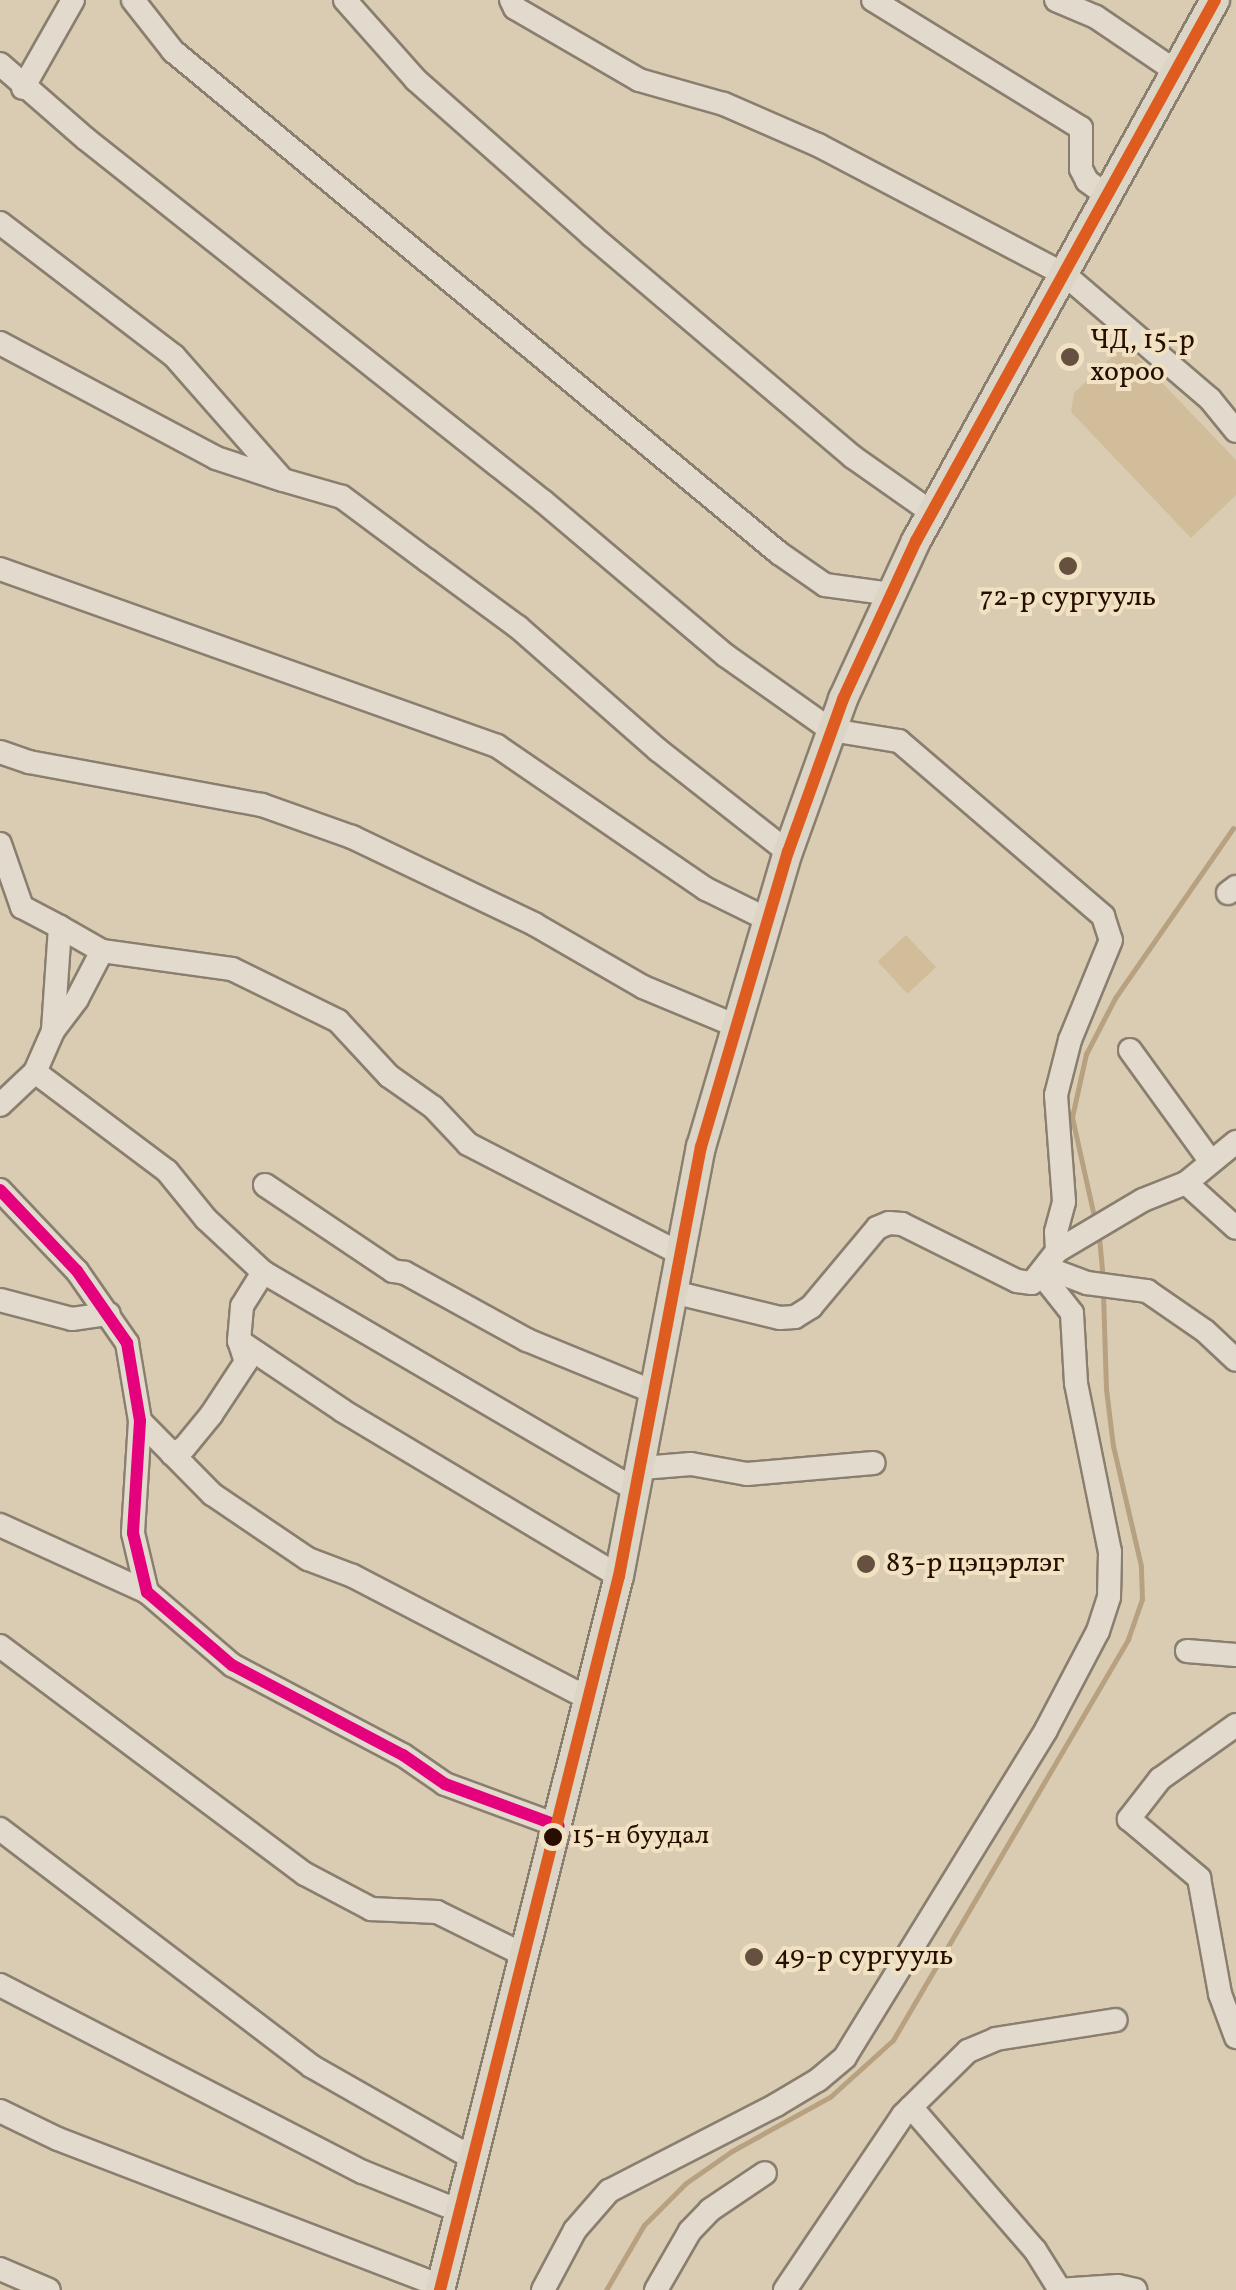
<!DOCTYPE html>
<meta charset="utf-8">
<style>
body{margin:0}
#map{position:relative;width:1236px;height:2290px;overflow:hidden;background:#daccb2;font-family:Vollkorn,serif}
div>[style]{position:absolute}
.green>*{inset:0;background:#d1bd9a;transform-origin:0 0}
.stream>*{height:5px;margin:-2.5px;padding:0 2.5px;transform-origin:2.5px;border-radius:2.5px;background:#b7a180}
.roads{filter:drop-shadow(2px 0 #8a7f6f) drop-shadow(-2px 0 #8a7f6f) drop-shadow(0 2px #8a7f6f) drop-shadow(0 -2px #8a7f6f)}
.minor>*{height:22px;margin:-11px;padding:0 11px;transform-origin:11px;border-radius:11px;background:#e1dacd}
.major>*{height:28px;margin:-14px;padding:0 14px;transform-origin:14px;border-radius:14px;background:#dcd4c5}
.bus-1>*{height:12px;margin:-6px;padding:0 6px;transform-origin:6px;border-radius:6px;background:#e5007d}
.bus-2>*{height:12px;margin:-6px;padding:0 6px;transform-origin:6px;border-radius:6px;background:#de5c1f}
.dots>*{width:28px;height:28px;translate:-50% -50%;box-sizing:border-box;border:5px solid #f1e2c3;border-radius:50%}
span{translate:-50% -50%;white-space:nowrap;text-align:center;line-height:1.15;-webkit-text-stroke:8px #f1e2c3;paint-order:stroke}
.bus-label{font-size:26px;color:#280d01}
.left{translate:0 -50%;text-align:left}
.poi-label{font-size:28px;color:#280d01}
</style>
<div id="map">
<div class="green">
<i style="clip-path:polygon(1125px 344px,1236px 460px,1236px 495px,1191px 538px,1071px 412px,1074px 393px)"></i>
<i style="left:906px;top:935px;width:44px;height:39px;rotate:47deg"></i>
</div>
<div class="stream">
<i style="left:1095px;top:1221px;width:107px;rotate:-102.5deg"></i>
<i style="left:1072px;top:1117px;width:65px;rotate:-77.5deg"></i>
<i style="left:1086px;top:1054px;width:63px;rotate:-62.6deg"></i>
<i style="left:1115px;top:998px;width:207px;rotate:-55.2deg"></i>
<i style="left:1099px;top:1237px;width:43px;rotate:84.7deg"></i>
<i style="left:606px;top:2290px;width:75px;rotate:-59.7deg"></i>
<i style="left:644px;top:2225px;width:59px;rotate:-45deg"></i>
<i style="left:686px;top:2183px;width:56px;rotate:-34.8deg"></i>
<i style="left:732px;top:2151px;width:112px;rotate:-28.9deg"></i>
<i style="left:830px;top:2097px;width:85px;rotate:-42.1deg"></i>
<i style="left:893px;top:2040px;width:465px;rotate:-59.6deg"></i>
<i style="left:1128px;top:1639px;width:42px;rotate:-70.7deg"></i>
<i style="left:1142px;top:1599px;width:33px;rotate:-92deg"></i>
<i style="left:1141px;top:1566px;width:123px;rotate:-103.1deg"></i>
<i style="left:1113px;top:1446px;width:57px;rotate:-97deg"></i>
<i style="left:1106px;top:1389px;width:98px;rotate:-91.8deg"></i>
</div>
<div class="roads">
<div class="minor">
<i style="left:133px;top:0;width:65px;rotate:51.9deg"></i>
<i style="left:173px;top:51px;width:787px;rotate:39.64deg"></i>
<i style="left:779px;top:553px;width:56px;rotate:34.8deg"></i>
<i style="left:825px;top:585px;width:68px;rotate:7.7deg"></i>
<i style="left:345px;top:0;width:107px;rotate:48.4deg"></i>
<i style="left:416px;top:80px;width:234px;rotate:41.5deg"></i>
<i style="left:591px;top:235px;width:343px;rotate:40.3deg"></i>
<i style="left:853px;top:457px;width:95px;rotate:35.2deg"></i>
<i style="left:511px;top:0;width:9px;rotate:63deg"></i>
<i style="left:515px;top:8px;width:143px;rotate:30.1deg"></i>
<i style="left:639px;top:80px;width:88px;rotate:15.8deg"></i>
<i style="left:724px;top:104px;width:103px;rotate:23.6deg"></i>
<i style="left:818px;top:145px;width:278px;rotate:27.7deg"></i>
<i style="left:1064px;top:274px;width:192px;rotate:40.6deg"></i>
<i style="left:1210px;top:399px;width:41px;rotate:50.9deg"></i>
<i style="left:873px;top:0;width:244px;rotate:31.6deg"></i>
<i style="left:1081px;top:128px;width:41px;rotate:90deg"></i>
<i style="left:1081px;top:169px;width:13px;rotate:63deg"></i>
<i style="left:1087px;top:181px;width:24px;rotate:36deg"></i>
<i style="left:1056px;top:0;width:43px;rotate:23deg"></i>
<i style="left:1096px;top:17px;width:94px;rotate:34.2deg"></i>
<i style="left:0;top:64px;width:114px;rotate:41.1deg"></i>
<i style="left:86px;top:139px;width:584px;rotate:38.4deg"></i>
<i style="left:544px;top:502px;width:237px;rotate:40.2deg"></i>
<i style="left:725px;top:655px;width:130px;rotate:35.3deg"></i>
<i style="left:831px;top:730px;width:69px;rotate:9.2deg"></i>
<i style="left:899px;top:741px;width:269px;rotate:40.6deg"></i>
<i style="left:1103px;top:916px;width:25px;rotate:72deg"></i>
<i style="left:1111px;top:940px;width:108px;rotate:112.3deg"></i>
<i style="left:1070px;top:1040px;width:57px;rotate:104.3deg"></i>
<i style="left:1056px;top:1095px;width:107px;rotate:85.7deg"></i>
<i style="left:1064px;top:1202px;width:31px;rotate:105deg"></i>
<i style="left:1056px;top:1232px;width:19px;rotate:87deg"></i>
<i style="left:23px;top:88px;width:101px;rotate:-60.4deg"></i>
<i style="left:0;top:223px;width:219px;rotate:37.4deg"></i>
<i style="left:174px;top:356px;width:165px;rotate:48.7deg"></i>
<i style="left:283px;top:480px;width:61px;rotate:16.1deg"></i>
<i style="left:342px;top:497px;width:107px;rotate:36.7deg"></i>
<i style="left:428px;top:561px;width:112px;rotate:36.3deg"></i>
<i style="left:518px;top:627px;width:186px;rotate:41.3deg"></i>
<i style="left:658px;top:750px;width:165px;rotate:38.1deg"></i>
<i style="left:0;top:343px;width:245px;rotate:28deg"></i>
<i style="left:216px;top:458px;width:67px;rotate:18.2deg"></i>
<i style="left:0;top:569px;width:528px;rotate:19.6deg"></i>
<i style="left:497px;top:746px;width:253px;rotate:34.4deg"></i>
<i style="left:706px;top:889px;width:68px;rotate:26.2deg"></i>
<i style="left:0;top:752px;width:31px;rotate:19deg"></i>
<i style="left:29px;top:762px;width:237px;rotate:10.5deg"></i>
<i style="left:262px;top:805px;width:96px;rotate:19.6deg"></i>
<i style="left:352px;top:837px;width:202px;rotate:25.5deg"></i>
<i style="left:534px;top:924px;width:126px;rotate:30deg"></i>
<i style="left:643px;top:987px;width:99px;rotate:22.7deg"></i>
<i style="left:0;top:844px;width:67px;rotate:70.8deg"></i>
<i style="left:22px;top:907px;width:43px;rotate:27.8deg"></i>
<i style="left:60px;top:927px;width:104px;rotate:93.9deg"></i>
<i style="left:53px;top:1031px;width:45px;rotate:113.7deg"></i>
<i style="left:35px;top:1072px;width:48px;rotate:136.7deg"></i>
<i style="left:1228px;top:893px;width:10px;rotate:-37deg"></i>
<i style="left:60px;top:927px;width:48px;rotate:29.7deg"></i>
<i style="left:102px;top:951px;width:131px;rotate:7.9deg"></i>
<i style="left:232px;top:969px;width:118px;rotate:26.1deg"></i>
<i style="left:338px;top:1021px;width:75px;rotate:47.2deg"></i>
<i style="left:389px;top:1076px;width:54px;rotate:35.2deg"></i>
<i style="left:433px;top:1107px;width:51px;rotate:46.6deg"></i>
<i style="left:468px;top:1144px;width:237px;rotate:27.3deg"></i>
<i style="left:53px;top:1031px;width:40px;rotate:-53deg"></i>
<i style="left:77px;top:999px;width:54px;rotate:-62.5deg"></i>
<i style="left:1130px;top:1050px;width:138px;rotate:54.1deg"></i>
<i style="left:35px;top:1072px;width:165px;rotate:36.9deg"></i>
<i style="left:167px;top:1171px;width:62px;rotate:50.9deg"></i>
<i style="left:206px;top:1219px;width:78px;rotate:42.9deg"></i>
<i style="left:263px;top:1272px;width:434px;rotate:30.3deg"></i>
<i style="left:1186px;top:1183px;width:67px;rotate:42deg"></i>
<i style="left:265px;top:1185px;width:154px;rotate:33.9deg"></i>
<i style="left:393px;top:1271px;width:12px;rotate:9deg"></i>
<i style="left:405px;top:1273px;width:139px;rotate:28.8deg"></i>
<i style="left:527px;top:1340px;width:137px;rotate:22.3deg"></i>
<i style="left:0;top:1190px;width:112px;rotate:46.5deg"></i>
<i style="left:77px;top:1271px;width:88px;rotate:55.2deg"></i>
<i style="left:127px;top:1343px;width:79px;rotate:80.5deg"></i>
<i style="left:140px;top:1421px;width:112px;rotate:93.6deg"></i>
<i style="left:133px;top:1533px;width:61px;rotate:76.7deg"></i>
<i style="left:147px;top:1592px;width:112px;rotate:40.7deg"></i>
<i style="left:232px;top:1665px;width:193px;rotate:27.8deg"></i>
<i style="left:403px;top:1755px;width:51px;rotate:34.6deg"></i>
<i style="left:445px;top:1784px;width:121px;rotate:20.2deg"></i>
<i style="left:1047px;top:1268px;width:43px;rotate:20.6deg"></i>
<i style="left:1087px;top:1283px;width:61px;rotate:7.6deg"></i>
<i style="left:1147px;top:1291px;width:70px;rotate:34.6deg"></i>
<i style="left:1205px;top:1331px;width:42px;rotate:43.1deg"></i>
<i style="left:673px;top:1292px;width:110px;rotate:13.7deg"></i>
<i style="left:780px;top:1318px;width:15px;rotate:-4deg"></i>
<i style="left:795px;top:1317px;width:19px;rotate:-32deg"></i>
<i style="left:811px;top:1307px;width:103px;rotate:-50.1deg"></i>
<i style="left:877px;top:1228px;width:13px;rotate:-23deg"></i>
<i style="left:889px;top:1223px;width:13px;rotate:4deg"></i>
<i style="left:902px;top:1224px;width:128px;rotate:26.4deg"></i>
<i style="left:1017px;top:1281px;width:15px;rotate:8deg"></i>
<i style="left:1032px;top:1283px;width:41px;rotate:-52deg"></i>
<i style="left:1057px;top:1251px;width:100px;rotate:-30.7deg"></i>
<i style="left:1143px;top:1200px;width:46px;rotate:-21.6deg"></i>
<i style="left:1186px;top:1183px;width:65px;rotate:-39.4deg"></i>
<i style="left:0;top:1300px;width:74px;rotate:14.8deg"></i>
<i style="left:72px;top:1319px;width:37px;rotate:-8deg"></i>
<i style="left:239px;top:1341px;width:125px;rotate:33.9deg"></i>
<i style="left:343px;top:1411px;width:322px;rotate:30.9deg"></i>
<i style="left:140px;top:1421px;width:103px;rotate:45.4deg"></i>
<i style="left:212px;top:1494px;width:116px;rotate:34.1deg"></i>
<i style="left:308px;top:1559px;width:48px;rotate:20.7deg"></i>
<i style="left:353px;top:1576px;width:268px;rotate:27.5deg"></i>
<i style="left:172px;top:1454px;width:13px;rotate:-27deg"></i>
<i style="left:184px;top:1448px;width:43px;rotate:-50.7deg"></i>
<i style="left:211px;top:1415px;width:64px;rotate:-56.6deg"></i>
<i style="left:246px;top:1362px;width:22px;rotate:-108deg"></i>
<i style="left:239px;top:1341px;width:35px;rotate:-85deg"></i>
<i style="left:242px;top:1306px;width:40px;rotate:-58deg"></i>
<i style="left:642px;top:1468px;width:49px;rotate:-4.7deg"></i>
<i style="left:691px;top:1464px;width:57px;rotate:10.1deg"></i>
<i style="left:747px;top:1474px;width:127px;rotate:-5deg"></i>
<i style="left:0;top:1525px;width:162px;rotate:24.5deg"></i>
<i style="left:0;top:1646px;width:381px;rotate:36.8deg"></i>
<i style="left:305px;top:1874px;width:75px;rotate:27.9deg"></i>
<i style="left:371px;top:1909px;width:66px;rotate:2.6deg"></i>
<i style="left:437px;top:1912px;width:97px;rotate:26.3deg"></i>
<i style="left:1187px;top:1651px;width:49px;rotate:4.7deg"></i>
<i style="left:1236px;top:1725px;width:93px;rotate:144.6deg"></i>
<i style="left:1160px;top:1779px;width:51px;rotate:127.8deg"></i>
<i style="left:1129px;top:1819px;width:92px;rotate:40.1deg"></i>
<i style="left:1199px;top:1878px;width:118px;rotate:79.7deg"></i>
<i style="left:1220px;top:1994px;width:46px;rotate:69.6deg"></i>
<i style="left:0;top:1829px;width:391px;rotate:37.3deg"></i>
<i style="left:311px;top:2066px;width:188px;rotate:29.7deg"></i>
<i style="left:0;top:1985px;width:408px;rotate:27.3deg"></i>
<i style="left:363px;top:2172px;width:101px;rotate:22deg"></i>
<i style="left:911px;top:2107px;width:189px;rotate:49.1deg"></i>
<i style="left:1035px;top:2250px;width:47px;rotate:58deg"></i>
<i style="left:0;top:2111px;width:64px;rotate:25.8deg"></i>
<i style="left:58px;top:2139px;width:410px;rotate:21deg"></i>
<i style="left:0;top:2269px;width:53px;rotate:23.2deg"></i>
<i style="left:543px;top:2290px;width:68px;rotate:-61.9deg"></i>
<i style="left:575px;top:2230px;width:52px;rotate:-48.9deg"></i>
<i style="left:609px;top:2191px;width:188px;rotate:-27.2deg"></i>
<i style="left:776px;top:2105px;width:49px;rotate:-30.8deg"></i>
<i style="left:818px;top:2080px;width:35px;rotate:-40deg"></i>
<i style="left:845px;top:2057px;width:384px;rotate:-58.4deg"></i>
<i style="left:1046px;top:1730px;width:112px;rotate:-62.3deg"></i>
<i style="left:1098px;top:1631px;width:36px;rotate:-72deg"></i>
<i style="left:1109px;top:1597px;width:45px;rotate:-88.7deg"></i>
<i style="left:1110px;top:1552px;width:172px;rotate:-101.4deg"></i>
<i style="left:1076px;top:1383px;width:70px;rotate:-93.3deg"></i>
<i style="left:1072px;top:1313px;width:48px;rotate:-128.3deg"></i>
<i style="left:656px;top:2290px;width:68px;rotate:-60deg"></i>
<i style="left:690px;top:2231px;width:29px;rotate:-46deg"></i>
<i style="left:710px;top:2210px;width:66px;rotate:-33.9deg"></i>
<i style="left:785px;top:2290px;width:211px;rotate:-56deg"></i>
<i style="left:903px;top:2115px;width:91px;rotate:-44.6deg"></i>
<i style="left:968px;top:2051px;width:30px;rotate:-23deg"></i>
<i style="left:996px;top:2039px;width:121px;rotate:-9deg"></i>
<i style="left:1058px;top:2290px;width:60px;rotate:-3.8deg"></i>
<i style="left:1118px;top:2286px;width:18px;rotate:13deg"></i>
</div>
<div class="major">
<i style="left:440px;top:2290px;width:736px;rotate:-75.93deg"></i>
<i style="left:619px;top:1576px;width:437px;rotate:-79.2deg"></i>
<i style="left:701px;top:1147px;width:308px;rotate:-73.6deg"></i>
<i style="left:788px;top:852px;width:163px;rotate:-70.2deg"></i>
<i style="left:843px;top:699px;width:174px;rotate:-65.2deg"></i>
<i style="left:916px;top:541px;width:618px;rotate:-61.07deg"></i>
</div>
</div>
<div class="bus-1">
<i style="left:0;top:1190px;width:112px;rotate:46.5deg"></i>
<i style="left:77px;top:1271px;width:88px;rotate:55.2deg"></i>
<i style="left:127px;top:1343px;width:79px;rotate:80.5deg"></i>
<i style="left:140px;top:1421px;width:112px;rotate:93.6deg"></i>
<i style="left:133px;top:1533px;width:61px;rotate:76.7deg"></i>
<i style="left:147px;top:1592px;width:112px;rotate:40.7deg"></i>
<i style="left:232px;top:1665px;width:193px;rotate:27.8deg"></i>
<i style="left:403px;top:1755px;width:51px;rotate:34.6deg"></i>
<i style="left:445px;top:1784px;width:121px;rotate:20.2deg"></i>
</div>
<div class="bus-2">
<i style="left:440px;top:2290px;width:736px;rotate:-75.93deg"></i>
<i style="left:619px;top:1576px;width:437px;rotate:-79.2deg"></i>
<i style="left:701px;top:1147px;width:308px;rotate:-73.6deg"></i>
<i style="left:788px;top:852px;width:163px;rotate:-70.2deg"></i>
<i style="left:843px;top:699px;width:174px;rotate:-65.2deg"></i>
<i style="left:916px;top:541px;width:618px;rotate:-61.07deg"></i>
</div>
<div class="dots">
<i style="left:1070px;top:357px;background:#66503f"></i>
<i style="left:1068px;top:566px;background:#66503f"></i>
<i style="left:866px;top:1564px;background:#66503f"></i>
<i style="left:553px;top:1837px;background:#280d01"></i>
<i style="left:754px;top:1957px;background:#66503f"></i>
</div>
<div class="bus-label">
<span class="left" style="left:572px;top:1837px">15-н буудал</span>
</div>
<div class="poi-label">
<span class="left" style="left:1090px;top:357px">ЧД, 15-р<br>хороо</span>
<span style="left:1068px;top:598px">72-р сургууль</span>
<span class="left" style="left:886px;top:1564px">83-р цэцэрлэг</span>
<span class="left" style="left:774px;top:1957px">49-р сургууль</span>
</div>
</div>
